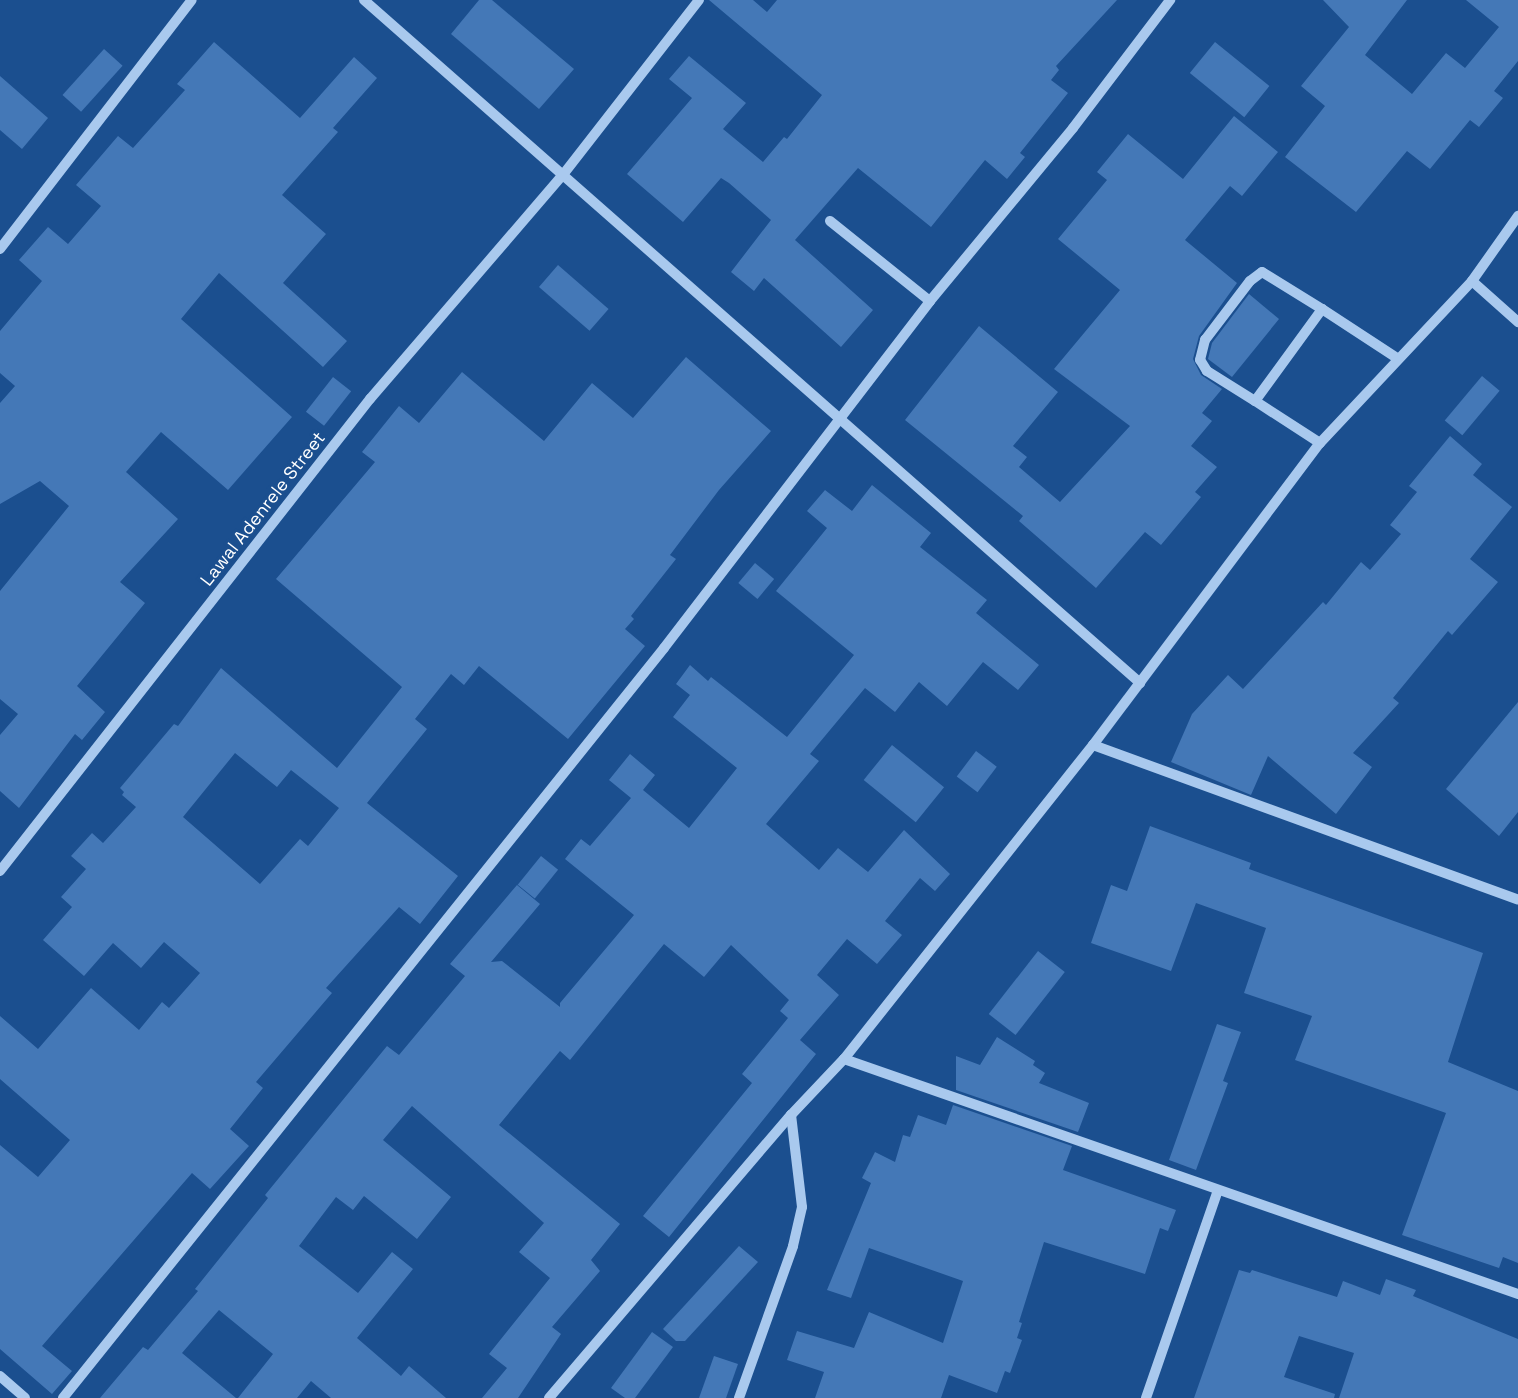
<!DOCTYPE html>
<style>
body{margin:0}
#map{position:relative;width:1518px;height:1398px;overflow:hidden;background:#1b4f8f;font-family:"Space Grotesk",sans-serif}
div>[style]{position:absolute}
.building>*{inset:0;background:#4478b7;transform-origin:0 0}
.minor>*{height:10px;margin:-5px;padding:0 5px;transform-origin:5px;border-radius:5px;background:#a9c9ee}
span{translate:-50% -50%;white-space:nowrap;text-align:center;line-height:1.15;-webkit-text-stroke:6px #1b4f8f;paint-order:stroke}
.street-label{font-size:18px;color:#fff}
</style>
<div id="map">
<div class="building">
<i style="clip-path:polygon(479px 0,492px 0,574px 69px,539px 109px,451px 34px)"></i>
<i style="clip-path:polygon(709px 0,753px 0,767px 12px,777px 0,1117px 0,1056px 66px,1059px 70px,1051px 80px,1068px 93px,1020px 153px,1025px 157px,1007px 179px,985px 160px,931px 227px,858px 168px,795px 240px,873px 310px,841px 347px,764px 278px,754px 291px,731px 272px,771px 220px,729px 183px,721px 178px,683px 222px,627px 174px,692px 98px,669px 79px,689px 56px,746px 103px,723px 129px,763px 162px,784px 137px,787px 139px,822px 95px)"></i>
<i style="clip-path:polygon(1323px 0,1407px 0,1365px 55px,1412px 94px,1446px 53px,1465px 68px,1499px 27px,1466px 0,1518px 0,1518px 61px,1494px 91px,1503px 98px,1479px 127px,1470px 120px,1430px 169px,1407px 151px,1356px 212px,1285px 157px,1325px 106px,1301px 86px,1349px 27px)"></i>
<i style="clip-path:polygon(214px 42px,300px 118px,354px 57px,377px 78px,333px 128px,338px 132px,282px 195px,326px 234px,283px 283px,347px 341px,323px 367px,219px 273px,181px 319px,292px 417px,228px 490px,161px 432px,126px 472px,178px 519px,120px 582px,145px 603px,77px 686px,105px 712px,82px 740px,75px 734px,19px 808px,0 791px,0 735px,18px 714px,0 699px,0 591px,69px 506px,40px 481px,0 504px,0 403px,15px 386px,0 373px,0 331px,42px 281px,19px 260px,48px 227px,68px 244px,101px 206px,76px 185px,118px 136px,133px 148px,185px 90px,177px 84px)"></i>
<i style="left:1215px;top:42px;width:70px;height:40px;rotate:39deg"></i>
<i style="left:104px;top:49px;width:25px;height:62px;rotate:42deg"></i>
<i style="clip-path:polygon(0 76px,48px 118px,22px 149px,0 130px)"></i>
<i style="clip-path:polygon(1234px 116px,1278px 152px,1242px 196px,1230px 186px,1185px 240px,1237px 283px,1199px 336px,1193px 359px,1201px 375px,1222px 389px,1202px 413px,1212px 421px,1191px 446px,1217px 467px,1195px 492px,1201px 497px,1161px 545px,1145px 532px,1096px 588px,1019px 521px,1023px 516px,905px 420px,979px 326px,1058px 392px,1013px 446px,1027px 457px,1019px 467px,1060px 502px,1130px 426px,1054px 369px,1120px 290px,1058px 239px,1107px 180px,1097px 172px,1128px 134px,1183px 179px)"></i>
<i style="left:558px;top:265px;width:67px;height:29px;rotate:41deg"></i>
<i style="clip-path:polygon(1249px 294px,1279px 319px,1232px 377px,1208px 359px,1212px 343px)"></i>
<i style="clip-path:polygon(evenodd,686px 357px,771px 431px,719px 490px,670px 555px,676px 559px,631px 616px,634px 619px,625px 629px,645px 646px,568px 739px,479px 666px,464px 685px,451px 674px,415px 719px,427px 729px,367px 803px,458px 876px,420px 924px,399px 907px,326px 988px,332px 993px,256px 1082px,263px 1088px,230px 1129px,249px 1146px,210px 1189px,192px 1173px,42px 1346px,72px 1371px,52px 1394px,0 1349px,0 1145px,38px 1177px,70px 1140px,0 1079px,0 1016px,38px 1049px,91px 988px,139px 1030px,162px 1002px,169px 1008px,200px 973px,164px 942px,141px 968px,113px 943px,84px 976px,43px 940px,72px 907px,61px 897px,86px 869px,71px 856px,92px 833px,103px 843px,136px 807px,122px 795px,124px 792px,120px 788px,174px 724px,178px 726px,221px 668px,337px 768px,402px 687px,276px 579px,375px 462px,362px 452px,399px 406px,419px 423px,462px 372px,544px 441px,592px 383px,633px 418px,686px 357px,235px 753px,277px 787px,291px 770px,339px 808px,308px 846px,300px 839px,260px 884px,183px 817px,235px 753px)"></i>
<i style="left:1482px;top:376px;width:23px;height:58px;rotate:40deg"></i>
<i style="left:333px;top:377px;width:23px;height:44px;rotate:38deg"></i>
<i style="clip-path:polygon(1450px 436px,1482px 464px,1473px 475px,1512px 507px,1470px 559px,1498px 582px,1452px 635px,1448px 631px,1393px 698px,1399px 703px,1353px 753px,1372px 767px,1336px 814px,1268px 756px,1251px 795px,1171px 762px,1192px 714px,1228px 675px,1243px 689px,1323px 602px,1326px 605px,1361px 562px,1370px 570px,1401px 534px,1390px 525px,1417px 492px,1409px 486px)"></i>
<i style="clip-path:polygon(872px 485px,931px 533px,920px 547px,987px 600px,976px 613px,1039px 665px,1018px 690px,983px 662px,947px 706px,919px 682px,895px 712px,865px 688px,810px 754px,819px 761px,766px 824px,819px 870px,838px 848px,868px 872px,904px 830px,950px 874px,935px 891px,920px 878px,885px 921px,902px 935px,877px 964px,847px 939px,817px 975px,839px 995px,800px 1040px,816px 1054px,669px 1237px,643px 1216px,752px 1083px,742px 1074px,788px 1018px,780px 1011px,789px 1000px,731px 945px,704px 977px,664px 944px,570px 1060px,560px 1051px,499px 1125px,620px 1224px,591px 1260px,600px 1271px,552px 1327px,561px 1334px,518px 1398px,482px 1398px,507px 1368px,489px 1354px,550px 1278px,519px 1252px,544px 1223px,412px 1106px,383px 1140px,451px 1197px,417px 1239px,364px 1196px,353px 1210px,336px 1197px,299px 1246px,358px 1293px,392px 1252px,413px 1269px,357px 1338px,401px 1376px,409px 1366px,446px 1398px,331px 1398px,311px 1381px,297px 1398px,238px 1398px,273px 1354px,219px 1310px,182px 1353px,236px 1398px,100px 1398px,143px 1347px,148px 1350px,198px 1291px,195px 1289px,268px 1198px,265px 1195px,387px 1046px,399px 1055px,465px 976px,450px 964px,517px 885px,540px 904px,491px 962px,502px 961px,560px 1007px,560px 1003px,634px 915px,565px 859px,581px 839px,590px 846px,631px 798px,609px 780px,630px 754px,655px 775px,643px 790px,689px 828px,737px 768px,673px 717px,690px 695px,676px 684px,690px 665px,708px 681px,711px 677px,787px 737px,854px 655px,776px 591px,827px 528px,807px 511px,825px 490px,852px 511px)"></i>
<i style="left:755px;top:563px;width:25px;height:26px;rotate:40deg"></i>
<i style="clip-path:polygon(1518px 702px,1518px 812px,1499px 836px,1446px 789px)"></i>
<i style="left:892px;top:745px;width:67px;height:45px;rotate:39deg"></i>
<i style="left:976px;top:751px;width:26px;height:32px;rotate:37deg"></i>
<i style="clip-path:polygon(1150px 826px,1251px 863px,1249px 869px,1483px 953px,1448px 1062px,1518px 1091px,1518px 1263px,1503px 1257px,1499px 1268px,1402px 1235px,1446px 1113px,1295px 1060px,1312px 1016px,1244px 993px,1266px 928px,1196px 903px,1171px 971px,1091px 943px,1111px 885px,1127px 891px)"></i>
<i style="left:541px;top:856px;width:22px;height:37px;rotate:39deg"></i>
<i style="left:1038px;top:951px;width:34px;height:80px;rotate:38deg"></i>
<i style="clip-path:polygon(1217px 1024px,1241px 1032px,1223px 1081px,1228px 1083px,1196px 1170px,1169px 1160px)"></i>
<i style="clip-path:polygon(997px 1037px,1035px 1061px,1033px 1065px,1045px 1073px,1039px 1083px,1089px 1103px,1078px 1132px,956px 1090px,956px 1056px,980px 1065px)"></i>
<i style="clip-path:polygon(953px 1105px,1072px 1146px,1063px 1170px,1176px 1210px,1168px 1231px,1160px 1228px,1145px 1274px,1044px 1242px,1019px 1322px,1022px 1323px,1017px 1338px,1022px 1340px,1010px 1373px,1005px 1371px,997px 1393px,949px 1375px,941px 1398px,815px 1398px,824px 1372px,787px 1360px,797px 1331px,854px 1348px,869px 1312px,943px 1343px,963px 1281px,869px 1248px,851px 1298px,827px 1290px,871px 1183px,862px 1178px,875px 1152px,895px 1162px,903px 1135px,910px 1137px,918px 1115px,946px 1125px)"></i>
<i style="clip-path:polygon(739px 1246px,758px 1262px,685px 1341px,676px 1341px,663px 1329px)"></i>
<i style="clip-path:polygon(1239px 1270px,1250px 1273px,1252px 1270px,1337px 1297px,1343px 1281px,1380px 1295px,1386px 1279px,1416px 1290px,1413px 1296px,1518px 1339px,1518px 1398px,1339px 1398px,1354px 1353px,1299px 1336px,1284px 1377px,1335px 1394px,1334px 1398px,1194px 1398px)"></i>
<i style="clip-path:polygon(652px 1332px,673px 1347px,635px 1398px,625px 1398px,611px 1388px)"></i>
<i style="clip-path:polygon(714px 1356px,738px 1364px,726px 1398px,699px 1398px)"></i>
</div>
<div class="minor">
<i style="left:364px;top:0;width:1034px;rotate:41.35deg"></i>
<i style="left:830px;top:221px;width:128px;rotate:38.7deg"></i>
<i style="left:0;top:249px;width:314px;rotate:-52.4deg"></i>
<i style="left:1472px;top:281px;width:62px;rotate:41.7deg"></i>
<i style="left:1255px;top:401px;width:57px;rotate:-148deg"></i>
<i style="left:1207px;top:371px;width:13px;rotate:-122deg"></i>
<i style="left:1200px;top:360px;width:21px;rotate:-76deg"></i>
<i style="left:1205px;top:340px;width:74px;rotate:-52.7deg"></i>
<i style="left:1250px;top:281px;width:15px;rotate:-37deg"></i>
<i style="left:1262px;top:272px;width:70px;rotate:31.7deg"></i>
<i style="left:1320px;top:443px;width:77px;rotate:-147.1deg"></i>
<i style="left:1255px;top:401px;width:114px;rotate:-53.9deg"></i>
<i style="left:1322px;top:309px;width:90px;rotate:33.2deg"></i>
<i style="left:1093px;top:745px;width:452px;rotate:20deg"></i>
<i style="left:0;top:871px;width:600px;rotate:-51.91deg"></i>
<i style="left:370px;top:399px;width:294px;rotate:-49.3deg"></i>
<i style="left:562px;top:176px;width:223px;rotate:-52.1deg"></i>
<i style="left:844px;top:1059px;width:714px;rotate:19.22deg"></i>
<i style="left:0;top:1376px;width:33px;rotate:41deg"></i>
<i style="left:63px;top:1398px;width:961px;rotate:-51.29deg"></i>
<i style="left:664px;top:648px;width:437px;rotate:-52.5deg"></i>
<i style="left:930px;top:301px;width:224px;rotate:-50.4deg"></i>
<i style="left:1073px;top:128px;width:161px;rotate:-52.8deg"></i>
<i style="left:549px;top:1398px;width:372px;rotate:-49.5deg"></i>
<i style="left:791px;top:1115px;width:77px;rotate:-46.6deg"></i>
<i style="left:844px;top:1059px;width:401px;rotate:-51.6deg"></i>
<i style="left:1093px;top:745px;width:378px;rotate:-53.1deg"></i>
<i style="left:1320px;top:443px;width:222px;rotate:-46.8deg"></i>
<i style="left:1472px;top:281px;width:80px;rotate:-54.7deg"></i>
<i style="left:739px;top:1398px;width:161px;rotate:-70.4deg"></i>
<i style="left:793px;top:1246px;width:40px;rotate:-77deg"></i>
<i style="left:802px;top:1207px;width:93px;rotate:-96.8deg"></i>
<i style="left:1146px;top:1398px;width:220px;rotate:-70.9deg"></i>
</div>
<div class="street-label">
<span style="left:263px;top:509px;rotate:-52deg">Lawal Adenrele Street</span>
</div>
</div>
